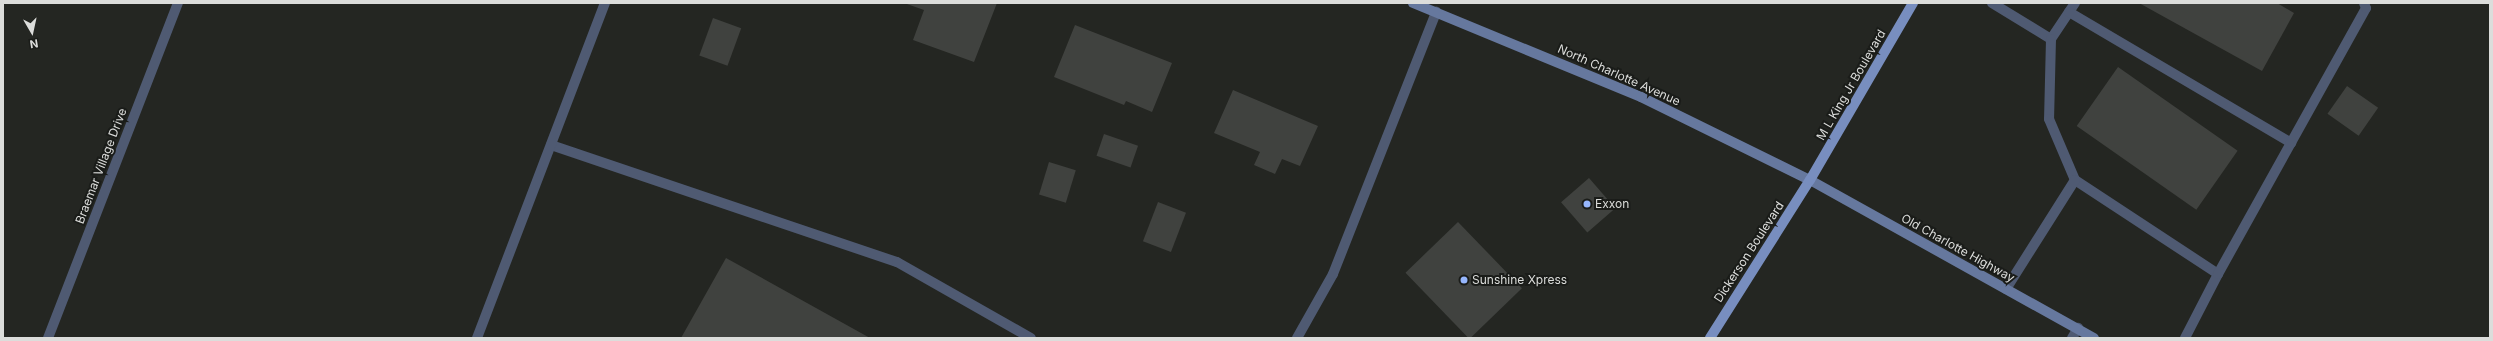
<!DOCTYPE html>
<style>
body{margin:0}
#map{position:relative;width:2493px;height:341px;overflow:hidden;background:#242622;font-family:Inter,sans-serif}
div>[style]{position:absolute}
.building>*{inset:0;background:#40423f;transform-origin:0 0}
.lane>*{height:10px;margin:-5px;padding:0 5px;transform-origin:5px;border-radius:5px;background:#4f5a72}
.street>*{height:10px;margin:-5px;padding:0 5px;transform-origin:5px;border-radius:5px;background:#4f5a72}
.secondary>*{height:10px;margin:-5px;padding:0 5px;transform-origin:5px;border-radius:5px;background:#66789e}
.primary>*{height:10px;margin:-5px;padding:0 5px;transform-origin:5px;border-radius:5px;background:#788ebf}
.dots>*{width:11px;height:11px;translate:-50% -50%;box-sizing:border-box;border:2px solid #1a1c19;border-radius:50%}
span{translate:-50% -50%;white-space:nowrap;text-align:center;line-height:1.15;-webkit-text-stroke:4px #1a1c19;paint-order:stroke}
.street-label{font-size:12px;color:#dcdddb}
.poi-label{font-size:12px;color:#dcdddb}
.left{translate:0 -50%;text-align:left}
.frame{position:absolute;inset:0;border:4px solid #dcdddb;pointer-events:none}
.north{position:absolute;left:12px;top:12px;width:40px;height:40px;-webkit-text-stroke:3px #1a1c19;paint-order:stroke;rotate:171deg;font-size:11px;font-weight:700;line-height:16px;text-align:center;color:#dcdddb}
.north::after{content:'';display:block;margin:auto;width:14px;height:18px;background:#dcdddb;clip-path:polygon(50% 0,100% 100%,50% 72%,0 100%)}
</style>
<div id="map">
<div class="building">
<i style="clip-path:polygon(904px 3px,997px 3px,974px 62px,913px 40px,924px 10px)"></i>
<i style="clip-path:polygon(2139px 3px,2277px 3px,2294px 13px,2262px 71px)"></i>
<i style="left:713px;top:18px;width:30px;height:40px;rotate:20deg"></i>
<i style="clip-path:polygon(1075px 25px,1172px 63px,1152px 112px,1126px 101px,1124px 105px,1054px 77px)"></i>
<i style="left:2118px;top:67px;width:146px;height:72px;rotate:35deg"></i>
<i style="left:2347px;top:86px;width:38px;height:34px;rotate:35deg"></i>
<i style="clip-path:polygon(1233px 90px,1318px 126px,1300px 166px,1282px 159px,1275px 174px,1254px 165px,1260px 152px,1214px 133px)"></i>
<i style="left:1104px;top:134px;width:36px;height:23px;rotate:19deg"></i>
<i style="left:1049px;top:162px;width:28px;height:34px;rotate:17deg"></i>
<i style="left:1589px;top:178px;width:40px;height:37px;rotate:49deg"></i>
<i style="left:1158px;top:202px;width:30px;height:42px;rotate:21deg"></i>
<i style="left:1458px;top:222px;width:92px;height:73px;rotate:46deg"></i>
<i style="clip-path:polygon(726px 258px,870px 338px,681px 338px)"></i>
</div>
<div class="lane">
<i style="left:1992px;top:3px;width:69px;rotate:31.4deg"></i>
<i style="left:2075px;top:3px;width:43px;rotate:123.7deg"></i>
<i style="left:2051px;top:39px;width:80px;rotate:91.4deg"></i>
<i style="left:2049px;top:119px;width:66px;rotate:66.9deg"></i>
<i style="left:2075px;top:180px;width:171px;rotate:33.3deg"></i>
<i style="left:2218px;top:274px;width:72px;rotate:117.3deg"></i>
<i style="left:2069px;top:12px;width:258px;rotate:30.5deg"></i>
<i style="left:551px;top:145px;width:365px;rotate:18.7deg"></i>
<i style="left:897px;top:262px;width:154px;rotate:29.6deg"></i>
<i style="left:2218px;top:274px;width:304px;rotate:-60.9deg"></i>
<i style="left:2366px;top:8px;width:5px;rotate:-112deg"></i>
<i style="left:2006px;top:289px;width:129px;rotate:-57.7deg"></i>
<i style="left:477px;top:338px;width:359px;rotate:-69.1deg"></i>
<i style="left:1297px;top:338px;width:73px;rotate:-60.6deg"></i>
<i style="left:1333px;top:274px;width:282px;rotate:-68.5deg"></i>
<i style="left:2072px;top:338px;width:12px;rotate:-59deg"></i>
</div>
<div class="street">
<i style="left:48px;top:338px;width:359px;rotate:-68.8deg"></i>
</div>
<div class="secondary">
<i style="left:1413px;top:3px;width:247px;rotate:22.4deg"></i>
<i style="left:1641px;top:97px;width:188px;rotate:26.2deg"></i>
<i style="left:1810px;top:180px;width:325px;rotate:29.1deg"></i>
</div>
<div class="primary">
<i style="left:1710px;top:338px;width:187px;rotate:-57.7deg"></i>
<i style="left:1810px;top:180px;width:205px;rotate:-59.8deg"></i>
</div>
<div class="dots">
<i style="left:1587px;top:204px;background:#96b6fd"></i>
<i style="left:1464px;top:280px;background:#96b6fd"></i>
</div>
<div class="street-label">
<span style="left:1619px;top:75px;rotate:24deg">North Charlotte Avenue</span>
<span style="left:1851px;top:85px;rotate:-60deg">M L King Jr Boulevard</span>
<span style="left:101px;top:166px;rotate:-69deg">Braemar Village Drive</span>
<span style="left:1958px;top:248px;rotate:29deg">Old Charlotte Highway</span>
<span style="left:1749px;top:252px;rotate:-57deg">Dickerson Boulevard</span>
</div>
<div class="poi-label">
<span class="left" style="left:1595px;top:204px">Exxon</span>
<span class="left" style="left:1472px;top:280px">Sunshine Xpress</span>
</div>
<div class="frame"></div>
<div class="north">N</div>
</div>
